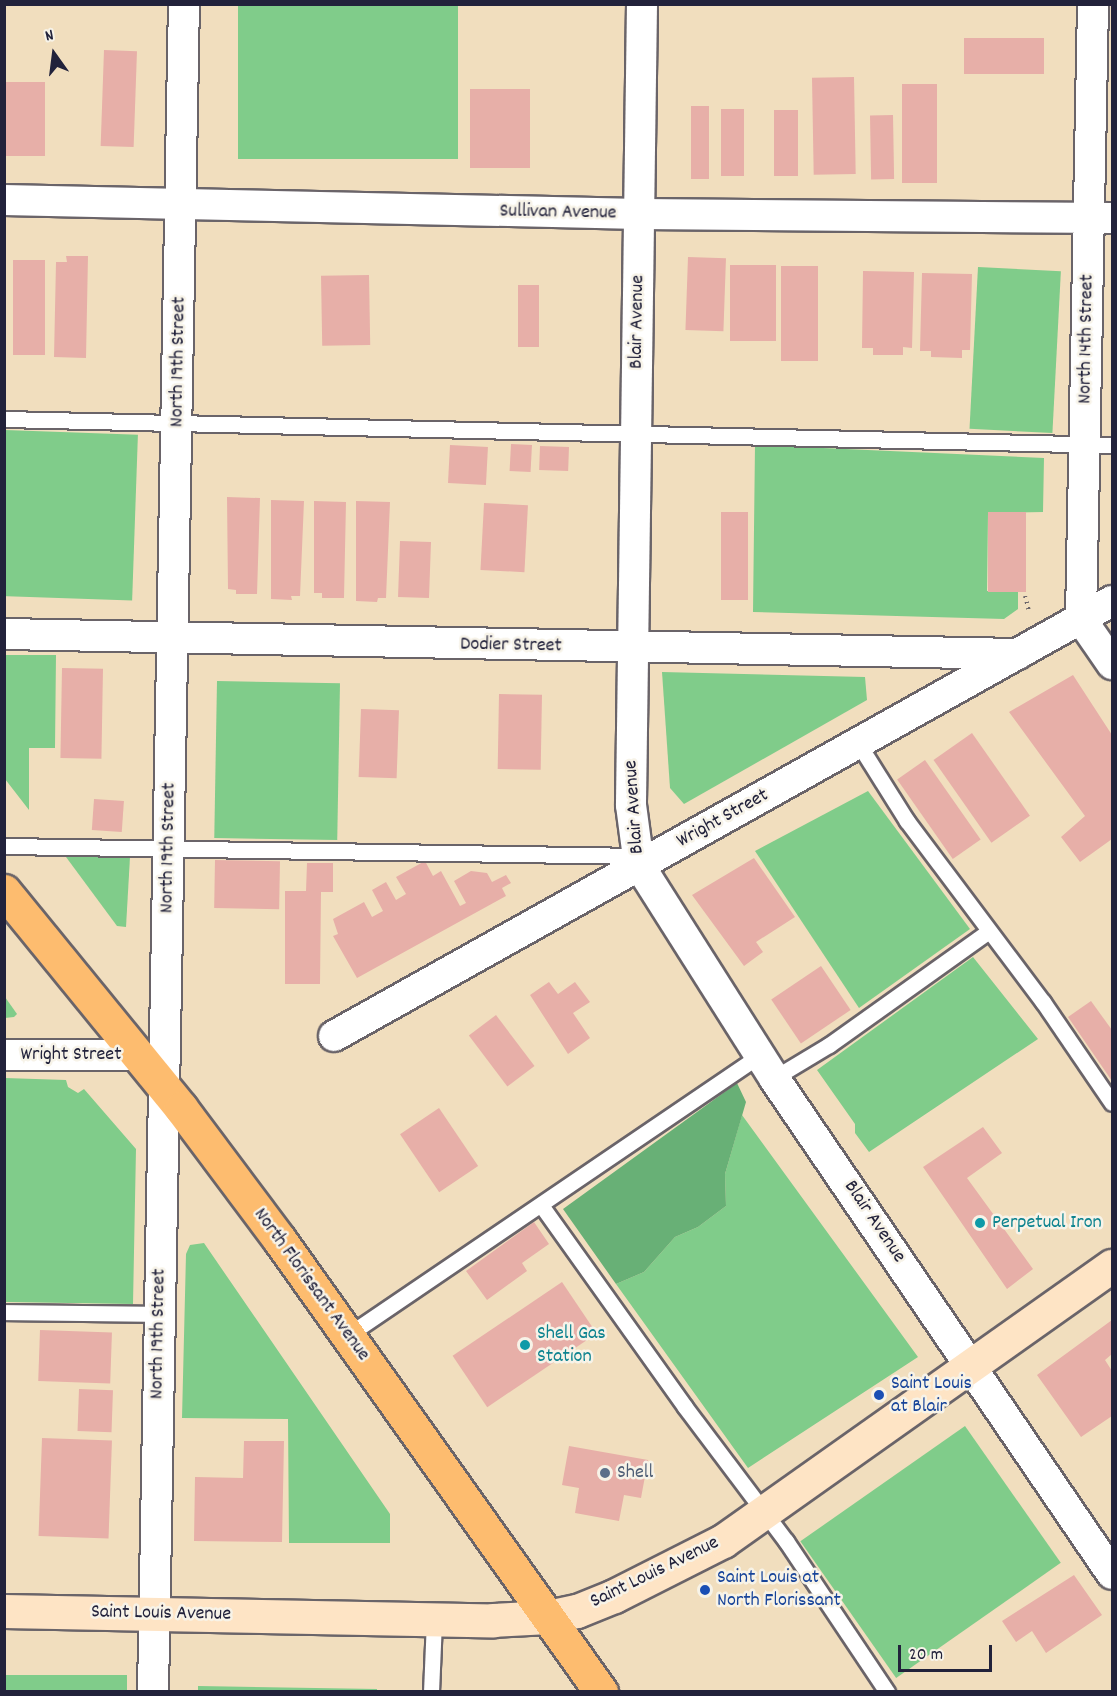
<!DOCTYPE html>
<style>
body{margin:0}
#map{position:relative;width:1117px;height:1696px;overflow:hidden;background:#f1debe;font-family:Dekko,sans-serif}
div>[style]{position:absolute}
.green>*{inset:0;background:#80cc8a;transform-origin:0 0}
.forest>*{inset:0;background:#68b076}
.building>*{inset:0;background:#e7afa8;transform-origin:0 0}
.path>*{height:4px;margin-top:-2px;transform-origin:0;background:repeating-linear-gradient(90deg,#6a6469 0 1.5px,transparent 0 6px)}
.roads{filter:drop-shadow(2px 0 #6a6469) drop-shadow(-2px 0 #6a6469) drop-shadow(0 2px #6a6469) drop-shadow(0 -2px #6a6469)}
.lane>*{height:15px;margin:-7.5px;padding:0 7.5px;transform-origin:7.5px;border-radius:7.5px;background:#fff}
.street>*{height:30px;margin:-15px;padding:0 15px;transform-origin:15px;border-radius:15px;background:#fff}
.secondary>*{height:33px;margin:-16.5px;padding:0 16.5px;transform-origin:16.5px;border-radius:16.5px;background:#fee4c5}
.primary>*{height:33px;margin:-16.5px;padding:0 16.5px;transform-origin:16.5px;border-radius:16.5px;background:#fdbc6f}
.dots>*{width:16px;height:16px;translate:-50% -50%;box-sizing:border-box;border:3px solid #f7f3e8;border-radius:50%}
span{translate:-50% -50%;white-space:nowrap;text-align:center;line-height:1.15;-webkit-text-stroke:5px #f7f3e8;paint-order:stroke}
.street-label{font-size:20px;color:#22223b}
.culture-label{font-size:20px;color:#0d838f}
.left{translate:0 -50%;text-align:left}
.transit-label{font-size:20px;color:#164399}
.service-label{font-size:20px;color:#4e5e75}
.frame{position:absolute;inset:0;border:6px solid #22223b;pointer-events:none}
.north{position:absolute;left:24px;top:24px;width:60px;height:60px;-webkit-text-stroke:4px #f7f3e8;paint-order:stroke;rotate:346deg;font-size:16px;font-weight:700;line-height:24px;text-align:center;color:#22223b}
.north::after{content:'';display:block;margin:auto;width:21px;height:27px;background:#22223b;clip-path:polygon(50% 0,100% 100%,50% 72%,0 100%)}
.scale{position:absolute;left:898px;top:1645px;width:94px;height:27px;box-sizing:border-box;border:3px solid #22223b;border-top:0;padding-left:8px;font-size:18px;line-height:21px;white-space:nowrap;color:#22223b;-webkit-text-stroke:4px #f7f3e8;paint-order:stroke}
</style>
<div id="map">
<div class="green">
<i style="left:238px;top:5px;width:220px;height:154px"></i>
<i style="left:978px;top:267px;width:83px;height:162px;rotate:3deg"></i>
<i style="left:5px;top:430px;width:133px;height:166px;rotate:2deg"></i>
<i style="clip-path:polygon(755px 445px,1044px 458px,1043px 512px,988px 513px,987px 591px,1018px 592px,1018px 609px,1004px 619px,753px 612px)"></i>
<i style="clip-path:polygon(5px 655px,56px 655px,55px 748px,29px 748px,29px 810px,5px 779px)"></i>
<i style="clip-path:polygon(662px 672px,865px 677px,867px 700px,684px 804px,670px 788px)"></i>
<i style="left:217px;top:681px;width:123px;height:157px;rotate:1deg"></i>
<i style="clip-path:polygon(868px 791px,970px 929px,859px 1008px,755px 851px)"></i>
<i style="clip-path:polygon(66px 857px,130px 857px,126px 927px,117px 926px)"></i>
<i style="clip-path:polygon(973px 957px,1038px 1039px,869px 1152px,855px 1133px,855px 1124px,817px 1070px)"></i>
<i style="clip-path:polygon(5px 997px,17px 1014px,14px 1017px,5px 1018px)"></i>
<i style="clip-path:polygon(5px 1078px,66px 1080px,68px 1087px,78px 1093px,84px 1089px,136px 1149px,133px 1304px,5px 1302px)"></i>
<i style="clip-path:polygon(742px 1115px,918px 1357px,748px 1468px,616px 1284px,644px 1272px,675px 1237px,698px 1227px,726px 1206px,725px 1174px)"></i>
<i style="clip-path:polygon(204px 1243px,390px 1514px,390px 1543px,289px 1543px,288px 1419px,182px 1418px,186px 1254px,190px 1245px)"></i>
<i style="left:965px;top:1426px;width:167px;height:201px;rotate:55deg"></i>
<i style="left:5px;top:1675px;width:122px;height:16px"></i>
<i style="clip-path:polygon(198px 1686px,377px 1689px,377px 1691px,198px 1692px)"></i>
</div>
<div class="forest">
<i style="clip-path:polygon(737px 1083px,746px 1102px,725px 1174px,726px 1206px,698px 1227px,675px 1237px,644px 1272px,616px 1284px,563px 1209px)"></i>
</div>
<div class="building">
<i style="left:1044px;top:38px;width:36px;height:80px;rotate:90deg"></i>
<i style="left:104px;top:50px;width:33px;height:96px;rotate:2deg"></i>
<i style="left:854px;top:77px;width:97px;height:42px;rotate:89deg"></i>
<i style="left:4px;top:82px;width:41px;height:74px"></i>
<i style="left:902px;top:84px;width:35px;height:99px"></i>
<i style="left:470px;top:89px;width:60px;height:79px"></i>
<i style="left:691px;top:106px;width:18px;height:73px"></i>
<i style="left:721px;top:109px;width:23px;height:67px"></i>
<i style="left:774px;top:110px;width:24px;height:66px"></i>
<i style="left:893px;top:115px;width:64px;height:23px;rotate:89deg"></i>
<i style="clip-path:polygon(66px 256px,88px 256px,86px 358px,54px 357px,56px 262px,67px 262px)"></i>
<i style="left:688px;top:257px;width:38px;height:73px;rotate:2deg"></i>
<i style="left:13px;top:260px;width:32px;height:95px"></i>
<i style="left:730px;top:265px;width:46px;height:76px"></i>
<i style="left:818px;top:266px;width:95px;height:37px;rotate:90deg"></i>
<i style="clip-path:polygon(863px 271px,914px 272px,912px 348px,903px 347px,903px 355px,873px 355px,873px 348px,862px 348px)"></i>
<i style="clip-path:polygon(922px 273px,972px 274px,970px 350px,962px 350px,962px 358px,931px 357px,931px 351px,920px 351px)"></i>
<i style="left:369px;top:275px;width:70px;height:48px;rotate:89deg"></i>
<i style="left:518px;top:285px;width:21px;height:62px"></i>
<i style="left:511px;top:444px;width:21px;height:27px;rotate:3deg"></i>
<i style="left:450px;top:445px;width:38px;height:38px;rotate:3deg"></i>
<i style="left:540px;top:446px;width:29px;height:24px;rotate:2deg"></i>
<i style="clip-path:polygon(227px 497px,260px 498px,257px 594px,236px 594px,236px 590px,228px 589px)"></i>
<i style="clip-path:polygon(271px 500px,304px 501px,300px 596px,291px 596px,292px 600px,271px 599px)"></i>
<i style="clip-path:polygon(314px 501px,346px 502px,344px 598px,322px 598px,322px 593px,314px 593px)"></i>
<i style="clip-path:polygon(356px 501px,390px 502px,386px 598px,378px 598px,377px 602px,356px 601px)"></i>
<i style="left:484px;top:503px;width:44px;height:67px;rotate:3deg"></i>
<i style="left:721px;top:512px;width:27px;height:88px"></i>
<i style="left:988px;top:512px;width:38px;height:80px"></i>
<i style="left:400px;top:541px;width:31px;height:56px;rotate:2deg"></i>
<i style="left:62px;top:668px;width:41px;height:90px;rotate:1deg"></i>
<i style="clip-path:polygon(1073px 675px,1112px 735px,1112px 839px,1080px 862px,1061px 837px,1085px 816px,1009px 712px)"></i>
<i style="left:499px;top:694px;width:43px;height:75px;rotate:1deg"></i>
<i style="left:361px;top:709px;width:38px;height:68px;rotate:2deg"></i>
<i style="left:972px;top:733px;width:101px;height:47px;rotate:55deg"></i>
<i style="left:925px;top:760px;width:97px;height:34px;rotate:55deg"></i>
<i style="left:94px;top:799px;width:30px;height:31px;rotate:4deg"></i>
<i style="clip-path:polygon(754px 858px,795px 917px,756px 942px,763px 952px,744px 966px,692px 895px)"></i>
<i style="left:215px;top:860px;width:65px;height:48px;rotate:1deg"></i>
<i style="clip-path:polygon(425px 861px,433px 876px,441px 871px,460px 906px,466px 903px,454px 881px,471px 871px,487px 873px,492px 882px,506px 875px,511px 883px,502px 888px,506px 896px,357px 978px,333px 936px,338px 934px,333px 919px,364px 902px,372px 917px,383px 911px,372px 890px,386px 882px,396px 900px,406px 894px,396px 877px)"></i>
<i style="clip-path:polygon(307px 863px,333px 863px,333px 892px,321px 892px,320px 984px,285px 984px,285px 891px,306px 891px)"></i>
<i style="left:821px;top:966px;width:53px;height:60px;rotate:56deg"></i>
<i style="clip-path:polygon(549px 982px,558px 994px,575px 982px,590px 1002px,573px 1013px,590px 1038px,568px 1054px,530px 995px)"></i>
<i style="clip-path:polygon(1091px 1001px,1112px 1030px,1112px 1081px,1068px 1017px)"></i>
<i style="left:496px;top:1015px;width:64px;height:34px;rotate:53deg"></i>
<i style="left:439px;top:1108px;width:70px;height:47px;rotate:56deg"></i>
<i style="clip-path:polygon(983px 1127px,1002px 1153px,967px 1178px,1033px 1269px,1007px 1289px,923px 1167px)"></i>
<i style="clip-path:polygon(534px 1222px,549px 1244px,522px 1263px,527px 1271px,487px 1300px,466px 1271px)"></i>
<i style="left:562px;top:1282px;width:62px;height:132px;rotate:56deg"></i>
<i style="clip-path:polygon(1112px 1320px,1112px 1354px,1105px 1360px,1112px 1371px,1112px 1416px,1081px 1437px,1037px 1375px)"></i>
<i style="left:40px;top:1330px;width:72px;height:51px;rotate:2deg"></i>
<i style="left:79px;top:1389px;width:34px;height:42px;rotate:2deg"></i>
<i style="left:42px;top:1438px;width:70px;height:98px;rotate:2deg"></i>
<i style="clip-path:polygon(244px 1441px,284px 1441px,282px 1542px,194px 1541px,195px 1477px,243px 1478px)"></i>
<i style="clip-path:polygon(569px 1446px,648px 1460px,641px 1498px,624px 1495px,619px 1521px,575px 1513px,579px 1488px,562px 1485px)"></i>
<i style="clip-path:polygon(1074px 1575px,1102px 1615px,1046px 1653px,1032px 1631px,1016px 1642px,1002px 1621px)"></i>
</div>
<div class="path">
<i style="left:1025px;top:596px;width:16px;rotate:75deg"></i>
</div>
<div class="roads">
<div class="lane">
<i style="left:4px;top:419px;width:1108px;rotate:1.34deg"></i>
<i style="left:858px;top:743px;width:92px;rotate:57.9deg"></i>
<i style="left:907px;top:821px;width:226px;rotate:53.1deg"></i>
<i style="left:1043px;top:1002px;width:122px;rotate:55.7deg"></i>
<i style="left:4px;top:846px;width:634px;rotate:0.9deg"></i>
<i style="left:774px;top:1078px;width:64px;rotate:-31deg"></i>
<i style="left:829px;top:1045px;width:196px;rotate:-35.5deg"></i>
<i style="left:541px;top:1205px;width:248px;rotate:54.5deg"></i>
<i style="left:685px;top:1407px;width:168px;rotate:53deg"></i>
<i style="left:786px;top:1541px;width:182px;rotate:56.2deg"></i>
<i style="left:4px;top:1312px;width:156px;rotate:0.7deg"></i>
<i style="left:348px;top:1335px;width:498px;rotate:-34.2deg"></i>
<i style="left:431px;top:1692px;width:73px;rotate:-87.6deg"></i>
</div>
<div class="street">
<i style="left:642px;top:4px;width:801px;rotate:90.79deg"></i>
<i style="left:631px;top:805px;width:61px;rotate:82.4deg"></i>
<i style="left:639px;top:865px;width:252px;rotate:57.6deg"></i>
<i style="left:774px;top:1078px;width:600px;rotate:55.73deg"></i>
<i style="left:1093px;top:4px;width:615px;rotate:91.12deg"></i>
<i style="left:1081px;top:619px;width:55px;rotate:55.4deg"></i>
<i style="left:4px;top:200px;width:636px;rotate:1.26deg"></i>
<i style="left:640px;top:214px;width:472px;rotate:0.5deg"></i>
<i style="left:4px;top:634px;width:1014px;rotate:1.13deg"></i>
<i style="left:334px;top:1036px;width:891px;rotate:-29.21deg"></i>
<i style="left:4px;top:1055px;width:133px"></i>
<i style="left:153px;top:1692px;width:1688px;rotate:-88.95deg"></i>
</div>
<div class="secondary">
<i style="left:4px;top:1611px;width:489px;rotate:1.1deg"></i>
<i style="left:493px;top:1620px;width:55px;rotate:-3.1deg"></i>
<i style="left:548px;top:1617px;width:30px;rotate:-12deg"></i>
<i style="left:577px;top:1611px;width:40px;rotate:-22deg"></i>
<i style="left:614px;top:1596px;width:122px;rotate:-26.8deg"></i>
<i style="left:723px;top:1541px;width:476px;rotate:-35.3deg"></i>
</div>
<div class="primary">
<i style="left:4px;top:891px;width:280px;rotate:50.8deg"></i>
<i style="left:181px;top:1108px;width:164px;rotate:53.2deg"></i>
<i style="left:279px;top:1239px;width:556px;rotate:54.59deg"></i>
</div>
</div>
<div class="dots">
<i style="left:980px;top:1223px;background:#0f9aa8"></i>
<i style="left:525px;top:1345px;background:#0f9aa8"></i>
<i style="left:879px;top:1395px;background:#1a4fb4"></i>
<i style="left:605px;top:1473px;background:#5c6f8a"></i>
<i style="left:705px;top:1590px;background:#1a4fb4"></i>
</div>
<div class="street-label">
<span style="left:558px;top:213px;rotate:1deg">Sullivan Avenue</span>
<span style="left:638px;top:322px;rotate:-89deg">Blair Avenue</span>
<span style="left:1087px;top:339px;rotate:-89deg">North 14th Street</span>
<span style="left:179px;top:362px;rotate:-89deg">North 19th Street</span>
<span style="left:511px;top:646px;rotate:1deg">Dodier Street</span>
<span style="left:635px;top:807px;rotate:-94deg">Blair Avenue</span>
<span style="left:723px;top:819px;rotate:-29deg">Wright Street</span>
<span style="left:169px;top:848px;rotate:-89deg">North 19th Street</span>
<span style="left:71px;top:1055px">Wright Street</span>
<span style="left:874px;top:1222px;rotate:56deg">Blair Avenue</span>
<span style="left:311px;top:1285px;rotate:54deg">North Florissant Avenue</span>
<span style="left:159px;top:1334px;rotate:-89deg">North 19th Street</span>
<span style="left:655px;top:1573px;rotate:-26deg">Saint Louis Avenue</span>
<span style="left:161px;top:1614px;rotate:1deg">Saint Louis Avenue</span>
</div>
<div class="culture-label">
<span class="left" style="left:992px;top:1223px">Perpetual Iron</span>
<span class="left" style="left:537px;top:1346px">Shell Gas<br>Station</span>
</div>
<div class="transit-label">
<span class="left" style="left:891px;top:1396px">Saint Louis<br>at Blair</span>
<span class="left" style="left:717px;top:1590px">Saint Louis at<br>North Florissant</span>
</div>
<div class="service-label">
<span class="left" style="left:617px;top:1473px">Shell</span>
</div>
<div class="frame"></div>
<div class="north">N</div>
<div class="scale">20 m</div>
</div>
